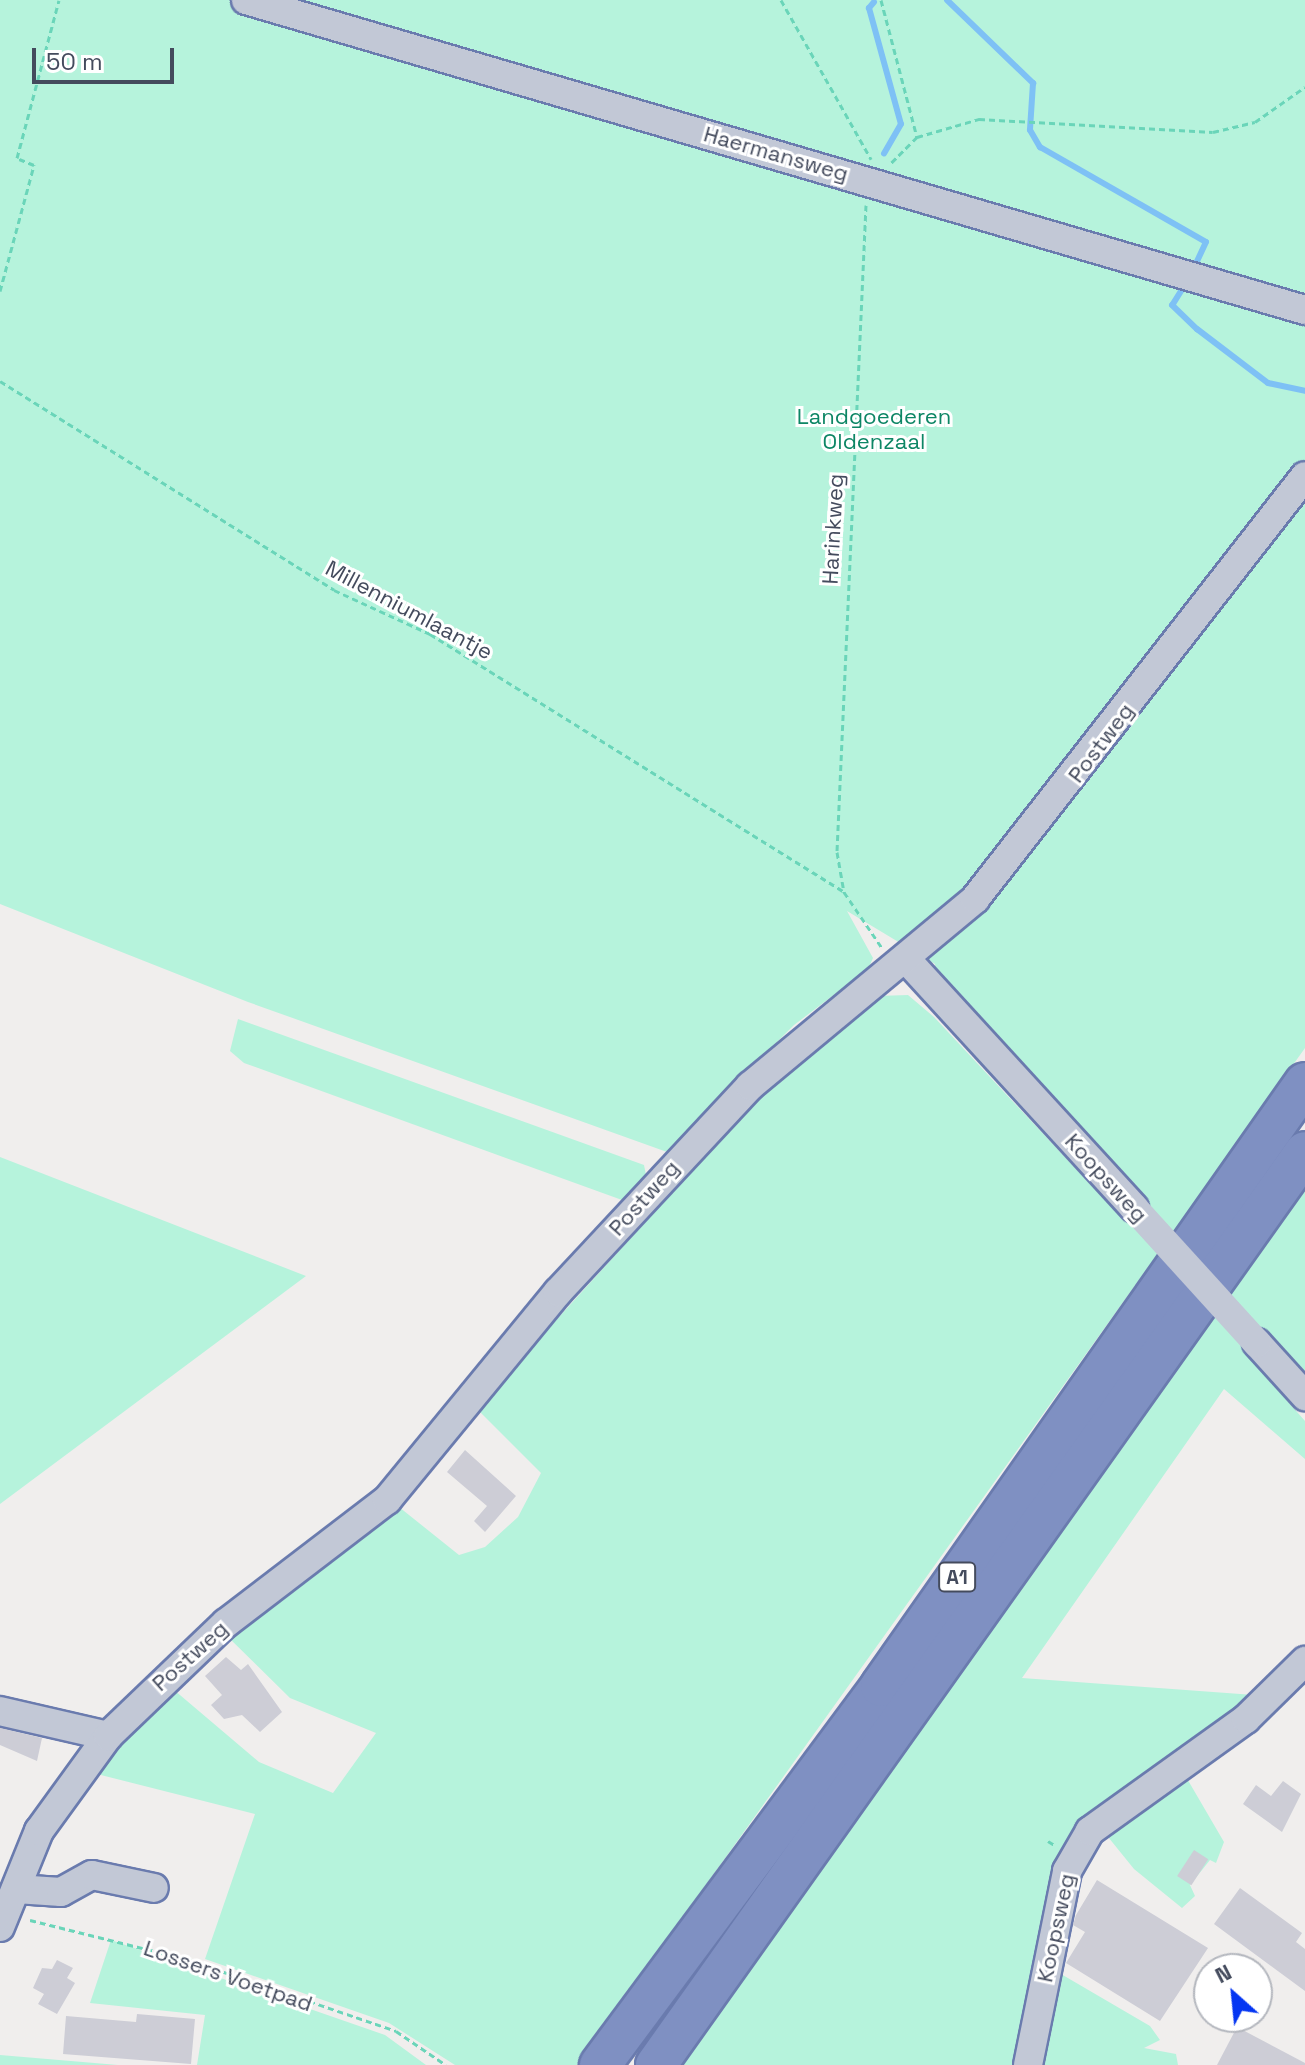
<!DOCTYPE html>
<style>
body{margin:0}
#map{position:relative;width:1305px;height:2065px;overflow:hidden;background:#f0eeed;font-family:"Space Grotesk",sans-serif}
div>[style]{position:absolute}
.green>*{inset:0;background:#b6f3dc}
.stream>*{height:6px;margin:-3px;padding:0 3px;transform-origin:3px;border-radius:3px;background:#7ec1f5}
.building>*{inset:0;background:#cdcdd6;transform-origin:0 0}
.path>*{height:3px;margin-top:-1.5px;transform-origin:0;background:repeating-linear-gradient(90deg,#6ad5b9 0 6px,transparent 0 10px)}
.roads{filter:drop-shadow(2px 0 #6a7bae) drop-shadow(-2px 0 #6a7bae) drop-shadow(0 2px #6a7bae) drop-shadow(0 -2px #6a7bae)}
.minor>*{height:28px;margin:-14px;padding:0 14px;transform-origin:14px;border-radius:14px;background:#c2c8d6}
.highway>*{height:40px;margin:-20px;padding:0 20px;transform-origin:20px;border-radius:20px;background:#7f90c2}
.minor-bridge>*{height:28px;margin:-14px;padding:0 14px;transform-origin:14px;border-radius:14px;background:#c2c8d6}
span{translate:-50% -50%;white-space:nowrap;text-align:center;line-height:1.15;-webkit-text-stroke:6px #fff;paint-order:stroke}
.shield-label span{padding:2px 6px;background:#fff;border:2px solid;border-radius:6px;-webkit-text-stroke-width:0}
.shield-label{font-size:20px;color:#444b5d;font-weight:700}
.street-label{font-size:22px;color:#444b5d}
.park-label{font-size:22px;color:#0d8665}
.north{position:absolute;left:1193px;top:1953px;width:80px;height:80px;box-sizing:border-box;background:#fff;border:2px solid #b4b7be;border-radius:50%;rotate:333deg;font-size:22px;font-weight:700;line-height:32px;text-align:center;color:#444b5d}
.north::after{content:'';display:block;margin:auto;width:28px;height:36px;background:#0536f2;clip-path:polygon(50% 0,100% 100%,50% 72%,0 100%)}
.scale{position:absolute;left:32px;top:48px;width:142px;height:36px;box-sizing:border-box;border:4px solid #444b5d;border-top:0;padding-left:10px;font-size:24px;line-height:28px;white-space:nowrap;color:#444b5d;-webkit-text-stroke:6px #fff;paint-order:stroke}
</style>
<div id="map">
<div class="green">
<i style="clip-path:polygon(0 0,1305px 0,1305px 1048px,577px 2065px,455px 2065px,389px 2023px,205px 1959px,255px 1814px,89px 1772px,167px 1684px,259px 1762px,333px 1793px,376px 1733px,290px 1698px,226px 1635px,394px 1503px,459px 1555px,485px 1547px,518px 1517px,541px 1473px,476px 1408px,773px 1082px,877px 996px,908px 995px,934px 1017px,1119px 1215px,1135px 1193px,936px 975px,935px 964px,847px 911px,873px 958px,868px 969px,794px 1025px,667px 1152px,248px 1002px,0 904px)"></i>
<i style="clip-path:polygon(238px 1019px,644px 1165px,646px 1175px,622px 1200px,244px 1063px,230px 1051px)"></i>
<i style="clip-path:polygon(0 1157px,306px 1276px,0 1504px)"></i>
<i style="clip-path:polygon(1305px 1186px,1305px 1379px,1262px 1332px,1246px 1354px,1305px 1421px,1305px 1459px,1224px 1389px,1022px 1678px,1254px 1695px,1070px 1837px,1056px 1869px,1017px 2065px,674px 2065px)"></i>
<i style="clip-path:polygon(1182px 1770px,1224px 1842px,1216px 1863px,1210px 1860px,1190px 1885px,1195px 1896px,1182px 1908px,1134px 1869px,1100px 1827px)"></i>
<i style="clip-path:polygon(111px 1940px,385px 2035px,426px 2065px,197px 2065px,205px 2015px,90px 2003px)"></i>
<i style="clip-path:polygon(1049px 1967px,1150px 2026px,1160px 2040px,1144px 2048px,1176px 2054px,1178px 2065px,1031px 2065px)"></i>
<i style="clip-path:polygon(0 2055px,118px 2065px,0 2065px)"></i>
</div>
<div class="stream">
<i style="left:947px;top:0;width:120px;rotate:44deg"></i>
<i style="left:1033px;top:83px;width:47px;rotate:93.7deg"></i>
<i style="left:1030px;top:130px;width:20px;rotate:60deg"></i>
<i style="left:1040px;top:147px;width:191px;rotate:29.8deg"></i>
<i style="left:1206px;top:242px;width:29px;rotate:115deg"></i>
<i style="left:874px;top:2px;width:8px;rotate:130deg"></i>
<i style="left:869px;top:8px;width:120px;rotate:74.6deg"></i>
<i style="left:901px;top:124px;width:34px;rotate:120deg"></i>
<i style="left:1186px;top:283px;width:26px;rotate:122deg"></i>
<i style="left:1172px;top:305px;width:35px;rotate:44deg"></i>
<i style="left:1197px;top:329px;width:89px;rotate:37.3deg"></i>
<i style="left:1268px;top:383px;width:38px;rotate:12deg"></i>
</div>
<div class="building">
<i style="clip-path:polygon(465px 1450px,516px 1496px,485px 1532px,474px 1521px,487px 1506px,447px 1472px)"></i>
<i style="clip-path:polygon(226px 1657px,241px 1670px,248px 1664px,282px 1712px,260px 1732px,242px 1715px,224px 1719px,211px 1705px,222px 1695px,205px 1676px)"></i>
<i style="clip-path:polygon(0 1728px,42px 1738px,37px 1761px,0 1745px)"></i>
<i style="clip-path:polygon(1283px 1781px,1301px 1794px,1282px 1832px,1243px 1804px,1256px 1785px,1271px 1796px)"></i>
<i style="left:1194px;top:1850px;width:17px;height:31px;rotate:33deg"></i>
<i style="clip-path:polygon(1097px 1880px,1208px 1948px,1160px 2021px,1066px 1963px,1085px 1932px,1073px 1925px,1076px 1915px)"></i>
<i style="clip-path:polygon(1240px 1888px,1302px 1933px,1296px 1942px,1305px 1949px,1305px 1991px,1214px 1924px)"></i>
<i style="clip-path:polygon(57px 1960px,73px 1968px,67px 1978px,75px 1983px,57px 2014px,38px 2004px,44px 1994px,33px 1988px,42px 1968px,52px 1969px)"></i>
<i style="clip-path:polygon(137px 2014px,195px 2019px,191px 2064px,63px 2054px,66px 2016px,136px 2022px)"></i>
<i style="clip-path:polygon(1237px 2027px,1305px 2063px,1305px 2065px,1217px 2065px)"></i>
</div>
<div class="path">
<i style="left:781px;top:0;width:183px;rotate:60.5deg"></i>
<i style="left:881px;top:0;width:142px;rotate:75.3deg"></i>
<i style="left:917px;top:137px;width:38px;rotate:135deg"></i>
<i style="left:917px;top:137px;width:65px;rotate:-16.2deg"></i>
<i style="left:979px;top:119px;width:234px;rotate:3.2deg"></i>
<i style="left:1213px;top:132px;width:43px;rotate:-13.4deg"></i>
<i style="left:1255px;top:122px;width:61px;rotate:-35deg"></i>
<i style="left:866px;top:205px;width:648px;rotate:92.57deg"></i>
<i style="left:837px;top:852px;width:41px;rotate:80.1deg"></i>
<i style="left:844px;top:892px;width:68px;rotate:55.8deg"></i>
<i style="left:0;top:291px;width:131px;rotate:-74.9deg"></i>
<i style="left:34px;top:165px;width:18px;rotate:-158deg"></i>
<i style="left:17px;top:158px;width:163px;rotate:-75.1deg"></i>
<i style="left:0;top:381px;width:394px;rotate:32deg"></i>
<i style="left:334px;top:590px;width:106px;rotate:24.6deg"></i>
<i style="left:430px;top:634px;width:488px;rotate:31.9deg"></i>
<i style="left:1048px;top:1841px;width:9px;rotate:32deg"></i>
<i style="left:30px;top:1920px;width:161px;rotate:14deg"></i>
<i style="left:186px;top:1959px;width:222px;rotate:18.9deg"></i>
<i style="left:396px;top:2031px;width:60px;rotate:34.2deg"></i>
</div>
<div class="roads">
<div class="minor">
<i style="left:246px;top:0;width:1103px;rotate:16.32deg"></i>
<i style="left:907px;top:960px;width:336px;rotate:47.5deg"></i>
<i style="left:1257px;top:1343px;width:72px;rotate:47.8deg"></i>
<i style="left:0;top:1711px;width:111px;rotate:13deg"></i>
<i style="left:16px;top:1889px;width:45px;rotate:3.8deg"></i>
<i style="left:61px;top:1892px;width:35px;rotate:-29deg"></i>
<i style="left:92px;top:1875px;width:63px;rotate:11.8deg"></i>
<i style="left:0;top:1927px;width:104px;rotate:-67.9deg"></i>
<i style="left:39px;top:1831px;width:117px;rotate:-54deg"></i>
<i style="left:108px;top:1736px;width:163px;rotate:-43.8deg"></i>
<i style="left:226px;top:1623px;width:203px;rotate:-37.4deg"></i>
<i style="left:387px;top:1500px;width:269px;rotate:-50.6deg"></i>
<i style="left:558px;top:1292px;width:282px;rotate:-47deg"></i>
<i style="left:750px;top:1086px;width:293px;rotate:-39.7deg"></i>
<i style="left:975px;top:899px;width:536px;rotate:-52.04deg"></i>
<i style="left:1028px;top:2065px;width:198px;rotate:-78.6deg"></i>
<i style="left:1067px;top:1871px;width:46px;rotate:-60.1deg"></i>
<i style="left:1090px;top:1831px;width:192px;rotate:-35.7deg"></i>
<i style="left:1246px;top:1719px;width:83px;rotate:-44.5deg"></i>
</div>
<div class="highway">
<i style="left:600px;top:2065px;width:472px;rotate:-53.4deg"></i>
<i style="left:881px;top:1686px;width:737px;rotate:-54.89deg"></i>
<i style="left:656px;top:2065px;width:1120px;rotate:-54.59deg"></i>
</div>
</div>
<div class="minor-bridge">
<i style="left:1134px;top:1208px;width:183px;rotate:47.7deg"></i>
</div>
<div class="shield-label">
<span style="left:957px;top:1577px">A1</span>
</div>
<div class="street-label">
<span style="left:776px;top:154px;rotate:16deg">Haermansweg</span>
<span style="left:833px;top:529px;rotate:-87deg">Harinkweg</span>
<span style="left:409px;top:610px;rotate:28deg">Millenniumlaantje</span>
<span style="left:1101px;top:743px;rotate:-53deg">Postweg</span>
<span style="left:1106px;top:1178px;rotate:48deg">Koopsweg</span>
<span style="left:644px;top:1198px;rotate:-48deg">Postweg</span>
<span style="left:190px;top:1656px;rotate:-42deg">Postweg</span>
<span style="left:1056px;top:1928px;rotate:-78deg">Koopsweg</span>
<span style="left:228px;top:1976px;rotate:19deg">Lossers Voetpad</span>
</div>
<div class="park-label">
<span style="left:874px;top:429px">Landgoederen<br>Oldenzaal</span>
</div>
<div class="north">N</div>
<div class="scale">50 m</div>
</div>
